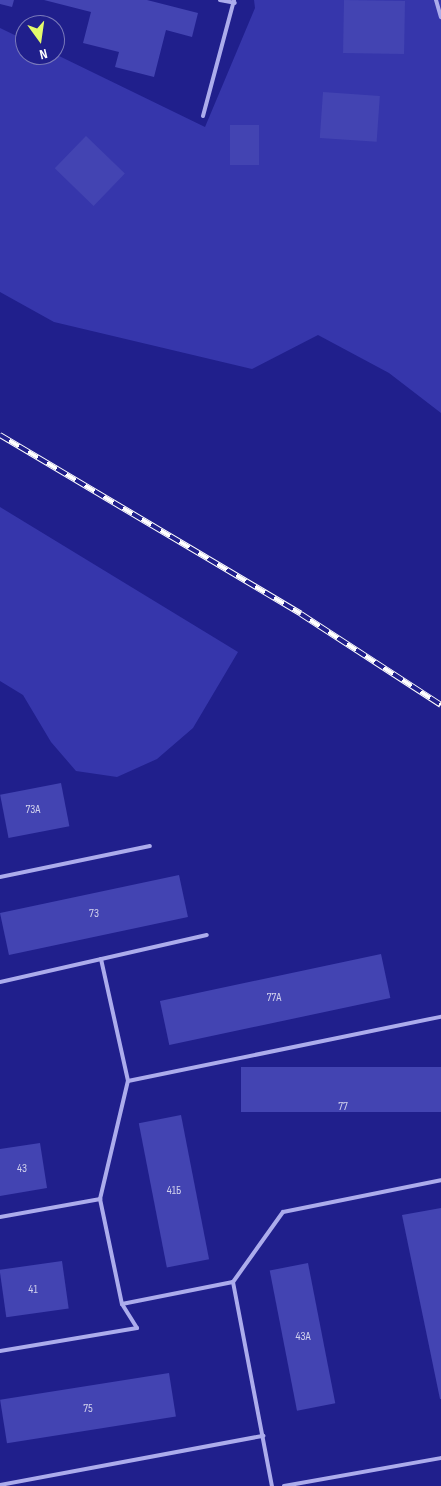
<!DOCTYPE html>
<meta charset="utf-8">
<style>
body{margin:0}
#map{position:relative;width:441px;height:1486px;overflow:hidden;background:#201f8c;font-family:"Sofia Sans Condensed",sans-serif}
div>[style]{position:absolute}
.green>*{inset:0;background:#3636ab}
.building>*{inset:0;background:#4344b2;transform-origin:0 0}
.lane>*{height:4px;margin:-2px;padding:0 2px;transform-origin:2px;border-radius:2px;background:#acacec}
.rail>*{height:5.5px;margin-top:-2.75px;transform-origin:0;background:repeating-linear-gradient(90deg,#201f8c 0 11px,#fff 0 22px);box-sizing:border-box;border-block:1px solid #fff}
span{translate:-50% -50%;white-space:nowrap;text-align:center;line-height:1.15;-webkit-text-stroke:4px #201f8c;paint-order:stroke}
.number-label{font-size:12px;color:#d0d0ec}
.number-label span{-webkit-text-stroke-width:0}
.north{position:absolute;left:15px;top:15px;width:50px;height:50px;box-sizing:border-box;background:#201f8c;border:1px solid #7979ba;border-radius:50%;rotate:166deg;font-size:14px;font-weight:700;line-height:20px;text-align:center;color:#fff}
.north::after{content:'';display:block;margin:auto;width:18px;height:22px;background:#e4fa6b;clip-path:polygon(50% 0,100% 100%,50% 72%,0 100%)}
</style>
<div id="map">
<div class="green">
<i style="clip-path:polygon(254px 0,441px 0,441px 413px,389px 373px,318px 335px,252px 369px,54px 322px,0 292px,0 28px,25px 40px,25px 55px,55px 54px,205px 127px,255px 8px)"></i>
<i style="clip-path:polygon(0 507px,238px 652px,193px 728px,157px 759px,117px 777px,76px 771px,51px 742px,23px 695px,0 681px)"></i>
</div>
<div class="building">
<i style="clip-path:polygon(0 0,14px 0,12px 7px,0 4px)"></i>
<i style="clip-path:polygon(44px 0,147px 0,198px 13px,192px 37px,166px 30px,154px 77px,115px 67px,119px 52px,83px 43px,91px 12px)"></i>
<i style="left:344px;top:0;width:61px;height:53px;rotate:1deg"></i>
<i style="left:323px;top:92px;width:57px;height:46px;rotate:4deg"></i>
<i style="left:230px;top:125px;width:29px;height:40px"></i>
<i style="left:86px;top:136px;width:54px;height:45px;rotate:44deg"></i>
<i style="left:61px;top:783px;width:44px;height:62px;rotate:79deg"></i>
<i style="left:179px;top:875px;width:43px;height:183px;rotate:78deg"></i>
<i style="left:381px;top:954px;width:45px;height:226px;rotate:78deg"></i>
<i style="left:441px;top:1067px;width:45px;height:200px;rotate:90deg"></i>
<i style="left:181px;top:1115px;width:147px;height:43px;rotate:79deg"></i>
<i style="clip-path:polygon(40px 1143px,47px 1188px,0 1196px,0 1149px)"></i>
<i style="clip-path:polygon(441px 1208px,441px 1399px,440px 1399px,402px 1215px)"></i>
<i style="left:62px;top:1261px;width:48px;height:63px;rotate:82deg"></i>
<i style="left:308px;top:1263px;width:143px;height:39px;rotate:79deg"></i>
<i style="left:169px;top:1373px;width:44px;height:171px;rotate:81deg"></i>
</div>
<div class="lane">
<i style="left:220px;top:0;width:15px;rotate:11deg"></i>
<i style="left:436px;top:0;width:18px;rotate:74deg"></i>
<i style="left:203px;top:116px;width:120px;rotate:-75deg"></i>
<i style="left:0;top:877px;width:153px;rotate:-11.7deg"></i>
<i style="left:101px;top:959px;width:125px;rotate:77.5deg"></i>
<i style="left:128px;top:1081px;width:319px;rotate:-11.6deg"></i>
<i style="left:0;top:982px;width:212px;rotate:-12.8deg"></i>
<i style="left:100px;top:1199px;width:107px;rotate:78.2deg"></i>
<i style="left:122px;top:1304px;width:113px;rotate:-11.2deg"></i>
<i style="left:233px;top:1282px;width:86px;rotate:-54.5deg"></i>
<i style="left:283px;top:1212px;width:161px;rotate:-11.4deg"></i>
<i style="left:0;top:1217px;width:102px;rotate:-10.2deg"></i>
<i style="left:100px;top:1199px;width:121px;rotate:-76.7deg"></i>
<i style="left:233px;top:1282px;width:208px;rotate:79.2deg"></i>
<i style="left:0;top:1351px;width:139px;rotate:-9.5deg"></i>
<i style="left:137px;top:1328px;width:28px;rotate:-122deg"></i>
<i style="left:0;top:1485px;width:268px;rotate:-10.6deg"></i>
<i style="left:284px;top:1486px;width:159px;rotate:-10.1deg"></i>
</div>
<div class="rail">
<i style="left:0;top:435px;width:350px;rotate:30.7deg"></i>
<i style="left:301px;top:614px;width:167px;rotate:33deg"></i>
</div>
<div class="number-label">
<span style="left:33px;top:810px">73А</span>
<span style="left:94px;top:914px">73</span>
<span style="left:274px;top:998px">77А</span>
<span style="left:343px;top:1107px">77</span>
<span style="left:22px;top:1169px">43</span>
<span style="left:174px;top:1191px">41Б</span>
<span style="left:33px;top:1290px">41</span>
<span style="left:303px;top:1337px">43А</span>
<span style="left:88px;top:1409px">75</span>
</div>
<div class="north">N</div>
</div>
